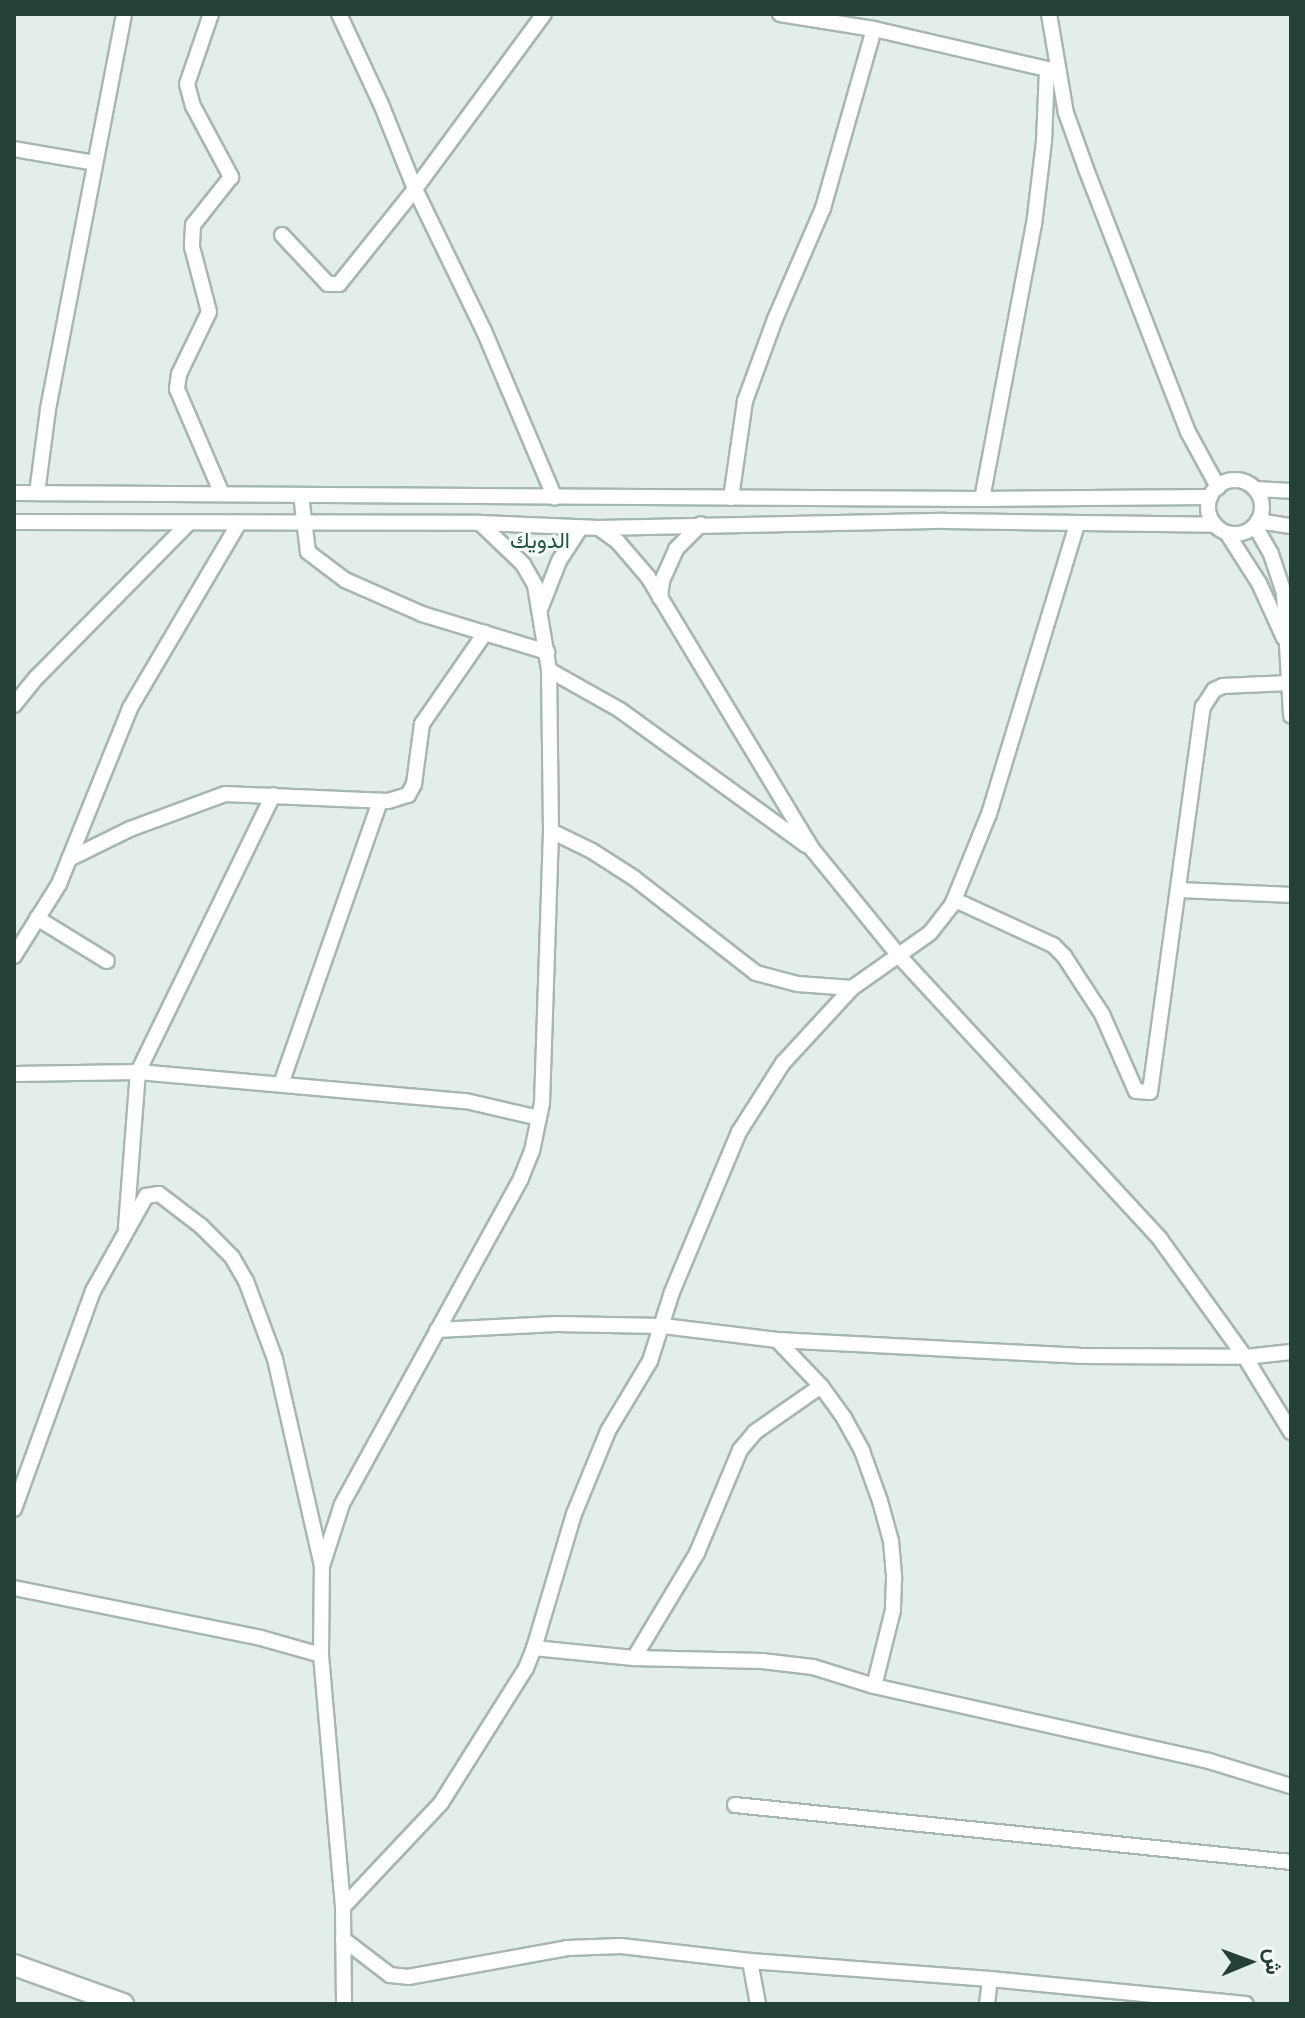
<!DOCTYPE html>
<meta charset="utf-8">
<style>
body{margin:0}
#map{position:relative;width:1305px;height:2018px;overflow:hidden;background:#e4eee9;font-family:Poppins,Vazirmatn,sans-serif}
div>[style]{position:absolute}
.roads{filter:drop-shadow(2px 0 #a6b7b0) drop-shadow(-2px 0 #a6b7b0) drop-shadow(0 2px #a6b7b0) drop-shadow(0 -2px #a6b7b0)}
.street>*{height:14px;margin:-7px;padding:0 7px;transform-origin:7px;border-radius:7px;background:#fff}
.street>.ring{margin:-7px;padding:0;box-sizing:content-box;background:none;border:14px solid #fff;border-radius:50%}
.secondary>*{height:20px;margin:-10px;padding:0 10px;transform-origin:10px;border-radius:10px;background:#fff}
span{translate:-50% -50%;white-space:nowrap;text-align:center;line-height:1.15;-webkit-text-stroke:6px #f5faf7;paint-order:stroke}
.neighbourhood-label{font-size:22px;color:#1e5444}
.frame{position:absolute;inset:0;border:16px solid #234137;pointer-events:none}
.north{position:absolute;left:1209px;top:1922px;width:80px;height:80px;-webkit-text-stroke:6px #f5faf7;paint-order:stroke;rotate:89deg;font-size:22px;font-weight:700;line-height:32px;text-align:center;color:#234137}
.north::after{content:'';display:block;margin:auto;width:28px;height:36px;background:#234137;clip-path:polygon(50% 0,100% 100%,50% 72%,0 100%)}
</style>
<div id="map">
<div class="roads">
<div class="street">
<i style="left:211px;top:14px;width:74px;rotate:108.9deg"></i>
<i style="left:187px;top:84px;width:23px;rotate:75deg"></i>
<i style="left:193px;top:106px;width:81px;rotate:61.8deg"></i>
<i style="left:231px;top:177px;width:61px;rotate:128.4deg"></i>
<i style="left:193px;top:225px;width:22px;rotate:93deg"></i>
<i style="left:192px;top:247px;width:67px;rotate:75.3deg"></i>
<i style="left:209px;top:312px;width:69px;rotate:115.8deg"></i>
<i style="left:179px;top:374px;width:15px;rotate:98deg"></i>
<i style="left:177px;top:389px;width:114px;rotate:66.8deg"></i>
<i style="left:339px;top:14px;width:99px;rotate:65deg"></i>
<i style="left:381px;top:104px;width:92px;rotate:68.2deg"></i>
<i style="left:415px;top:189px;width:158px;rotate:64.1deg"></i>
<i style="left:484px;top:331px;width:181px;rotate:67deg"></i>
<i style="left:780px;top:14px;width:95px;rotate:9.1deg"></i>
<i style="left:874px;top:29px;width:187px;rotate:13deg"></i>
<i style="left:1049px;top:14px;width:100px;rotate:80.3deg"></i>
<i style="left:1066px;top:113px;width:59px;rotate:70.3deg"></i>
<i style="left:1086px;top:169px;width:282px;rotate:68.8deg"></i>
<i style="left:1188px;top:432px;width:63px;rotate:61.4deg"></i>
<i style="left:14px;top:149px;width:82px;rotate:9.8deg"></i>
<i style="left:282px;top:235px;width:67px;rotate:46.8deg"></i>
<i style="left:328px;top:284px;width:11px"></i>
<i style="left:339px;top:284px;width:122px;rotate:-51.3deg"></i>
<i style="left:415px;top:189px;width:217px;rotate:-53.6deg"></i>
<i class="ring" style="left:1208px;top:480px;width:40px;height:40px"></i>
<i style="left:1255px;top:489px;width:36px;rotate:3deg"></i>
<i style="left:14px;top:493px;width:968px;rotate:0.36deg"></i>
<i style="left:982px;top:499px;width:228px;rotate:-0.5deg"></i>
<i style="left:37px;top:493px;width:85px;rotate:-82.5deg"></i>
<i style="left:48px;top:409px;width:402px;rotate:-79.1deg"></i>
<i style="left:301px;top:495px;width:57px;rotate:83deg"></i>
<i style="left:308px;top:552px;width:46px;rotate:37.1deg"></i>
<i style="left:345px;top:580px;width:84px;rotate:23.8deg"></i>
<i style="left:422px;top:614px;width:131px;rotate:16.9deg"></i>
<i style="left:731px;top:498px;width:98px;rotate:-81.8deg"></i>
<i style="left:745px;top:401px;width:87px;rotate:-69.9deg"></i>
<i style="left:775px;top:319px;width:121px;rotate:-66.6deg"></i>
<i style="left:823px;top:208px;width:186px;rotate:-74.1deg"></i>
<i style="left:982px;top:499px;width:279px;rotate:-79.3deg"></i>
<i style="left:1034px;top:225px;width:85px;rotate:-83.2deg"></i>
<i style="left:1044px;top:141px;width:72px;rotate:-87.6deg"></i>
<i style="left:1258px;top:521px;width:33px;rotate:9deg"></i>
<i style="left:14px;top:522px;width:466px;rotate:0.1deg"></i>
<i style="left:480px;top:523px;width:119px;rotate:2.4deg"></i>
<i style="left:599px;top:528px;width:346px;rotate:-1.2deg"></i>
<i style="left:945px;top:521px;width:270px;rotate:0.8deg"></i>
<i style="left:1255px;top:526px;width:32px;rotate:60deg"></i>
<i style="left:1271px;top:554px;width:41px;rotate:71.6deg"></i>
<i style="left:1284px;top:593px;width:123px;rotate:86.7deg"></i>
<i style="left:599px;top:528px;width:24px;rotate:36deg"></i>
<i style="left:618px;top:542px;width:46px;rotate:49.4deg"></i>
<i style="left:648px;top:577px;width:319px;rotate:58.9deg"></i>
<i style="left:813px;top:850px;width:136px;rotate:50.9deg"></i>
<i style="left:899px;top:956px;width:385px;rotate:47.3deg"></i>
<i style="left:1160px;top:1239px;width:145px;rotate:54.2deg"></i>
<i style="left:1245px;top:1357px;width:88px;rotate:58.5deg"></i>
<i style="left:1227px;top:533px;width:59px;rotate:57.4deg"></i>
<i style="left:1259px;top:583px;width:60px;rotate:65.6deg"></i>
<i style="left:660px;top:598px;width:17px;rotate:-83deg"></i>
<i style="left:662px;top:581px;width:35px;rotate:-66deg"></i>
<i style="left:676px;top:549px;width:35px;rotate:-45deg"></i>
<i style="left:541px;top:607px;width:49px;rotate:-68.6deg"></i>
<i style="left:559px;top:561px;width:40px;rotate:-57.1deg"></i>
<i style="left:549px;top:670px;width:81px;rotate:29.4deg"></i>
<i style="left:620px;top:710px;width:230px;rotate:36deg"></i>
<i style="left:14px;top:705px;width:36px;rotate:-51deg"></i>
<i style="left:37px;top:677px;width:216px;rotate:-45.4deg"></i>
<i style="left:551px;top:831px;width:46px;rotate:26deg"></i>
<i style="left:592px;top:851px;width:50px;rotate:32.7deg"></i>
<i style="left:634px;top:878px;width:155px;rotate:37.9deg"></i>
<i style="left:756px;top:973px;width:43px;rotate:14.7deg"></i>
<i style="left:798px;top:984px;width:54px;rotate:4.2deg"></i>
<i style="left:852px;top:988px;width:95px;rotate:-35.2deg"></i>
<i style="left:930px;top:933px;width:36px;rotate:-52deg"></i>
<i style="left:952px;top:905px;width:98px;rotate:-67.9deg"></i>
<i style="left:989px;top:814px;width:302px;rotate:-73.1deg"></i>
<i style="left:69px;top:859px;width:68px;rotate:-26.2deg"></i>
<i style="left:130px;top:829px;width:101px;rotate:-20.2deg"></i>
<i style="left:225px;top:794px;width:163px;rotate:2.5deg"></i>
<i style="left:388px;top:801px;width:21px;rotate:-17deg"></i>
<i style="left:408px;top:795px;width:13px;rotate:-61deg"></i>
<i style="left:414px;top:784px;width:61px;rotate:-82.4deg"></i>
<i style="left:422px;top:724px;width:111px;rotate:-55.3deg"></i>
<i style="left:1181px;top:890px;width:110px;rotate:2.6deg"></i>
<i style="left:955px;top:900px;width:108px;rotate:24.7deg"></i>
<i style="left:1053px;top:945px;width:16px;rotate:45deg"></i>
<i style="left:1064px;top:956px;width:69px;rotate:56.8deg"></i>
<i style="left:1102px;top:1014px;width:84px;rotate:66.2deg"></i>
<i style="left:1136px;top:1091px;width:14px;rotate:4deg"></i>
<i style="left:1150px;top:1092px;width:389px;rotate:-82.2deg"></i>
<i style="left:1203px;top:707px;width:20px;rotate:-57deg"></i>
<i style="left:1214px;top:690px;width:10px;rotate:-24deg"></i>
<i style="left:1223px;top:686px;width:65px;rotate:-2.6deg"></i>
<i style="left:37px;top:918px;width:82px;rotate:31.6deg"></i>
<i style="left:14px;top:956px;width:85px;rotate:-58deg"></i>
<i style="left:59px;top:884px;width:190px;rotate:-68deg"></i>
<i style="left:130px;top:708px;width:215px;rotate:-59.5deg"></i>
<i style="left:14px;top:1074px;width:124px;rotate:-0.9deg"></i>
<i style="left:138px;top:1072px;width:329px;rotate:5.1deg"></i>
<i style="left:466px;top:1101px;width:75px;rotate:13.1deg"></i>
<i style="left:281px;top:1084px;width:300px;rotate:-70.7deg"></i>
<i style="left:126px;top:1227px;width:155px;rotate:-85.6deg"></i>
<i style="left:138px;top:1072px;width:308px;rotate:-64deg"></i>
<i style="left:437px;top:1330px;width:119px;rotate:-2.9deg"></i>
<i style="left:556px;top:1324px;width:107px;rotate:1.1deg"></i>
<i style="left:663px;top:1326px;width:115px;rotate:7deg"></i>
<i style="left:777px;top:1340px;width:303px;rotate:3deg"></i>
<i style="left:1080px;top:1356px;width:165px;rotate:0.3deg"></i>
<i style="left:1245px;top:1357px;width:46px;rotate:-6.2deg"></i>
<i style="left:777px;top:1340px;width:64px;rotate:46.3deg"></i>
<i style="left:821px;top:1386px;width:39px;rotate:54deg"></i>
<i style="left:844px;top:1418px;width:38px;rotate:61deg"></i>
<i style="left:862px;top:1451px;width:53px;rotate:70.2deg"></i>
<i style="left:880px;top:1501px;width:41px;rotate:74.6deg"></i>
<i style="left:891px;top:1541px;width:38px;rotate:85deg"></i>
<i style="left:894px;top:1579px;width:31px;rotate:92deg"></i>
<i style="left:893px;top:1610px;width:78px;rotate:104deg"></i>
<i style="left:14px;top:1509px;width:232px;rotate:-70.1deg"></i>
<i style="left:93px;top:1291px;width:109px;rotate:-60.8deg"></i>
<i style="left:146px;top:1196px;width:13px;rotate:-9deg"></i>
<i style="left:159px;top:1194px;width:53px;rotate:37.3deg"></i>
<i style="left:201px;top:1226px;width:44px;rotate:45deg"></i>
<i style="left:232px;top:1257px;width:28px;rotate:60deg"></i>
<i style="left:246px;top:1281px;width:83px;rotate:69.6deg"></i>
<i style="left:275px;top:1359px;width:212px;rotate:77.2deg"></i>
<i style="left:14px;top:1588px;width:252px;rotate:11.4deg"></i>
<i style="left:261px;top:1638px;width:62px;rotate:15.8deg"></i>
<i style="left:321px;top:1655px;width:253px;rotate:85deg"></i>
<i style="left:534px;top:1648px;width:140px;rotate:-73.4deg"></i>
<i style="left:574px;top:1514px;width:90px;rotate:-67.7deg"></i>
<i style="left:608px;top:1431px;width:82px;rotate:-59deg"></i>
<i style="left:650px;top:1361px;width:72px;rotate:-72.3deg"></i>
<i style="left:672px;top:1292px;width:173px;rotate:-67.3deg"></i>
<i style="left:739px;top:1132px;width:82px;rotate:-57.5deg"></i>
<i style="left:783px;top:1063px;width:102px;rotate:-47.4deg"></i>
<i style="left:321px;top:1655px;width:89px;rotate:-89.4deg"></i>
<i style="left:322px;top:1566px;width:65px;rotate:-72.1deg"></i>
<i style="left:342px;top:1504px;width:372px;rotate:-61.2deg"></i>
<i style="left:521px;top:1178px;width:29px;rotate:-68deg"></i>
<i style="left:532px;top:1151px;width:49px;rotate:-78.2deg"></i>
<i style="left:542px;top:1103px;width:272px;rotate:-88.1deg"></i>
<i style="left:551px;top:831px;width:161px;rotate:-90.7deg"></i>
<i style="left:549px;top:670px;width:86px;rotate:-99.4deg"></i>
<i style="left:535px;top:585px;width:24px;rotate:-120deg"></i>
<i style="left:523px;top:564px;width:59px;rotate:-136.4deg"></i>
<i style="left:634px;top:1658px;width:122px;rotate:-59deg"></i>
<i style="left:697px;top:1553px;width:112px;rotate:-67.3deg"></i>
<i style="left:740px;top:1450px;width:23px;rotate:-50deg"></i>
<i style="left:755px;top:1432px;width:80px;rotate:-34.9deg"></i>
<i style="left:735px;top:1805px;width:559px;rotate:5.85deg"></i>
<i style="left:343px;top:1939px;width:59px;rotate:37.5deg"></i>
<i style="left:390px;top:1975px;width:18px;rotate:6deg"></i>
<i style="left:408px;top:1977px;width:162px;rotate:-10.3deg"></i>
<i style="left:567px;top:1948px;width:54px;rotate:-2.1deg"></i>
<i style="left:621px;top:1946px;width:130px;rotate:6.6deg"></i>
<i style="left:750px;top:1961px;width:241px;rotate:4.3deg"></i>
<i style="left:990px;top:1979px;width:257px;rotate:5.6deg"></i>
<i style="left:750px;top:1961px;width:44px;rotate:79.5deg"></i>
<i style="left:344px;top:2004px;width:97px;rotate:-90.6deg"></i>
<i style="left:343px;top:1907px;width:143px;rotate:-46.7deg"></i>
<i style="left:441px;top:1803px;width:160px;rotate:-57.8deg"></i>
<i style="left:526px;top:1668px;width:22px;rotate:-68deg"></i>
<i style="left:534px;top:1648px;width:100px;rotate:5.7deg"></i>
<i style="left:634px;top:1658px;width:128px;rotate:1.3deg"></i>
<i style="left:762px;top:1661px;width:51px;rotate:6.7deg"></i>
<i style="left:813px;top:1667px;width:64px;rotate:17.3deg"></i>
<i style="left:874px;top:1686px;width:343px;rotate:12.6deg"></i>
<i style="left:1209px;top:1761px;width:86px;rotate:17deg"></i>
<i style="left:987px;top:2004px;width:25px;rotate:-83deg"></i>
</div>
<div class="secondary">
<i style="left:14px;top:1965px;width:116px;rotate:19.7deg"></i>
</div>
</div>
<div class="neighbourhood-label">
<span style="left:540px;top:541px">الدويك</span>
</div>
<div class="frame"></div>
<div class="north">ش</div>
</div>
